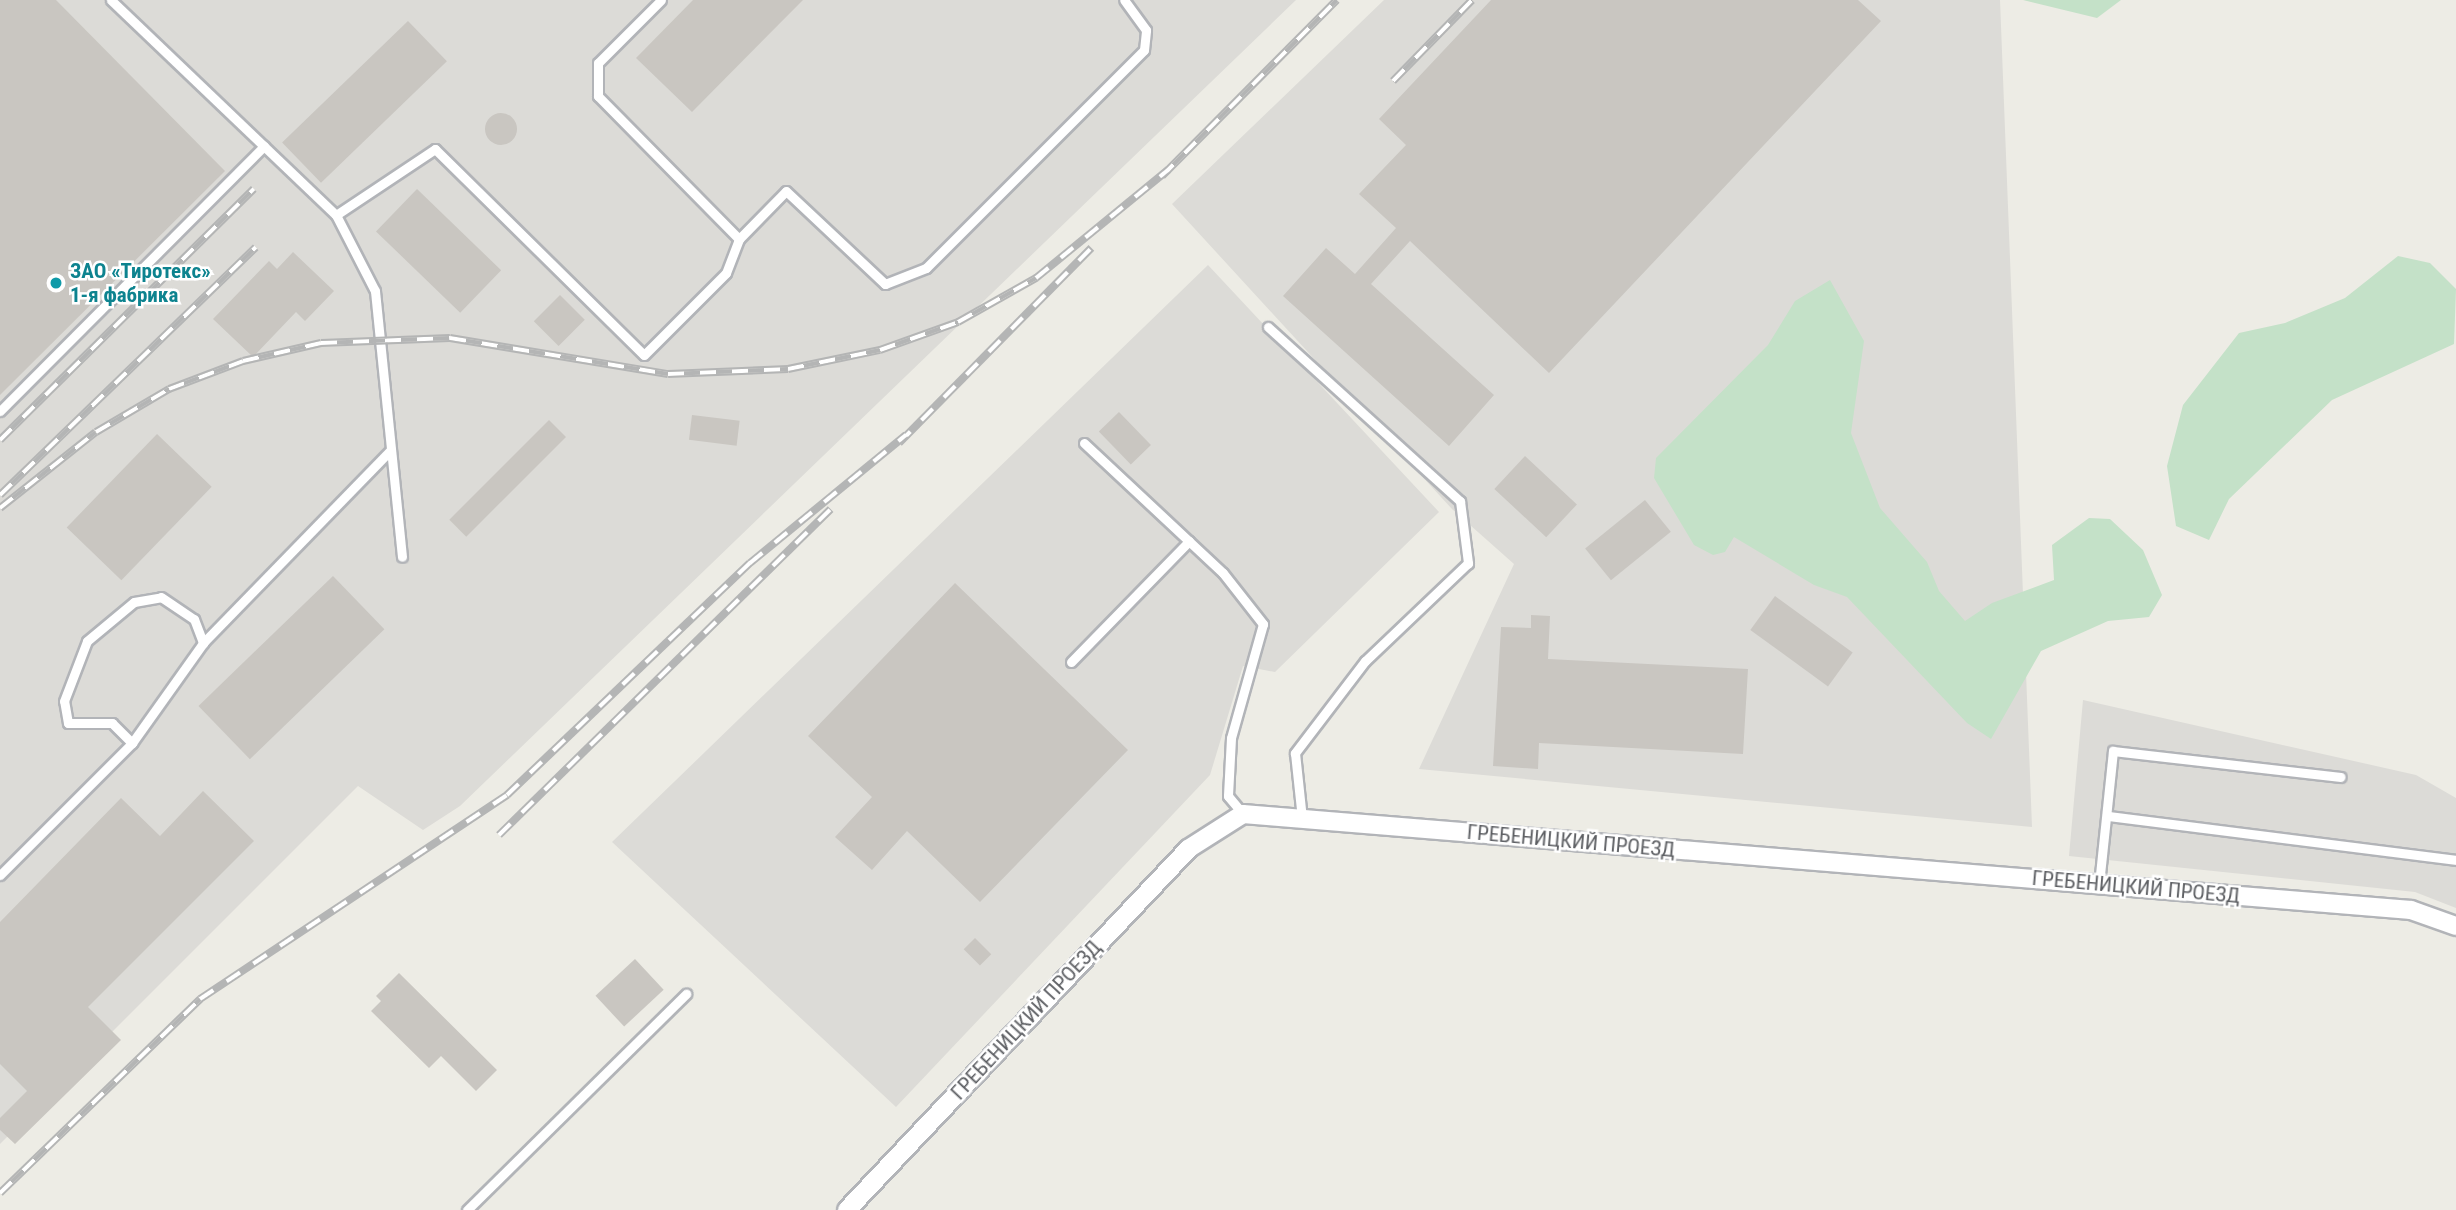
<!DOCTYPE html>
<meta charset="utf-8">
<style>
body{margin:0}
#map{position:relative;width:2456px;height:1210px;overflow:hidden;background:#edece5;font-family:"Roboto Condensed",sans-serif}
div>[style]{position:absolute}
.industrial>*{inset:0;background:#dcdbd7}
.green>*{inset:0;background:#c4e1c8}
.building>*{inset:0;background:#c9c6c1;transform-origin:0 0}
.round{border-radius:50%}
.roads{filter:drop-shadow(2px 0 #b2b4b8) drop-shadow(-2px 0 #b2b4b8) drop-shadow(0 2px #b2b4b8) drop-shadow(0 -2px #b2b4b8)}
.service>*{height:9px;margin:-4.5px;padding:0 4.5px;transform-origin:4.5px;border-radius:4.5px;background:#fff}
.minor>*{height:18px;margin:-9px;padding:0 9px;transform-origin:9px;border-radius:9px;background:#fff}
.rail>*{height:8px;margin-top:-4px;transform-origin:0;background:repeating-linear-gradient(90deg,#fff 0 16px,#b4b5b5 0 32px);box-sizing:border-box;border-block:2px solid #b4b5b5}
.dots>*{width:19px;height:19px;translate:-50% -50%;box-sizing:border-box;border:4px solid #fff;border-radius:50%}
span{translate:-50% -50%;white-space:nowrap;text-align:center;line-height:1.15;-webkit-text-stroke:5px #fff;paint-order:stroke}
.culture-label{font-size:21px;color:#0d838f;font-weight:700}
.left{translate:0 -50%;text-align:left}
.street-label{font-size:21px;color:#5d5f63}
</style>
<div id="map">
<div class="industrial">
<i style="clip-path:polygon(0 0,1296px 0,460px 806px,423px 830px,358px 786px,0 1144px)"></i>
<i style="clip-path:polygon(1384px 0,2000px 0,2032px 827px,1419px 769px,1514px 564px,1452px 509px,1172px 204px)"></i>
<i style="clip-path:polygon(1208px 265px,1439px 512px,1275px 672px,1243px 666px,1210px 775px,896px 1107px,612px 842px)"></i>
<i style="clip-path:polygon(2083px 700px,2416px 775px,2456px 798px,2456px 908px,2415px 892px,2069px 856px)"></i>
</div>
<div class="green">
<i style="clip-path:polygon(2023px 0,2121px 0,2097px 18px)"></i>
<i style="clip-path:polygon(2398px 256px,2430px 263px,2456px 289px,2454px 344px,2332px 400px,2229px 499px,2209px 540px,2176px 526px,2167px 466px,2183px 405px,2239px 333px,2285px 323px,2345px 298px)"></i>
<i style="clip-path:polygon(1830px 280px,1864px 341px,1851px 433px,1880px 508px,1927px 562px,1939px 591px,1965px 621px,1992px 603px,2054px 580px,2052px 545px,2089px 518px,2110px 519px,2143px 550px,2162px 595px,2149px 617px,2108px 621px,2041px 651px,1991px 739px,1967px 723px,1847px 597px,1814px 585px,1734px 537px,1725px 552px,1713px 555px,1694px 545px,1654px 478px,1656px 458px,1768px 345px,1795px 301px)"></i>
</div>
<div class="building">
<i style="clip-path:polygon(0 0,56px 0,225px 171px,0 395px)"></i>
<i style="clip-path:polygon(693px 0,803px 0,692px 112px,636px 58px)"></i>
<i style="clip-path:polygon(1491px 0,1858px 0,1881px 21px,1549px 373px,1410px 241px,1371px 284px,1494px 395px,1449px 446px,1283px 296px,1326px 248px,1355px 274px,1396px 228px,1359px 194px,1406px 145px,1379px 119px)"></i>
<i style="left:408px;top:21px;width:56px;height:175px;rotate:46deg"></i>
<i class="round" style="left:485px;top:113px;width:32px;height:32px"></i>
<i style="left:417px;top:189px;width:117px;height:59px;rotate:44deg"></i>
<i style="clip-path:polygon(293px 252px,334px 291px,305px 321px,296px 312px,253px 357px,213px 319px,269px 261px,277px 269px)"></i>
<i style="left:560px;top:295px;width:35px;height:37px;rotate:45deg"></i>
<i style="left:1119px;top:412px;width:46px;height:28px;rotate:46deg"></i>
<i style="left:692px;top:415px;width:48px;height:25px;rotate:7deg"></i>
<i style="left:549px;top:420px;width:24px;height:141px;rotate:45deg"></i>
<i style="left:157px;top:434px;width:76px;height:130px;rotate:44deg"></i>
<i style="left:1525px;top:456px;width:71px;height:45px;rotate:43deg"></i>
<i style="left:1645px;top:500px;width:41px;height:77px;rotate:51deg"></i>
<i style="left:333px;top:576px;width:74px;height:187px;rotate:46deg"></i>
<i style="clip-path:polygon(955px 583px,1128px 750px,980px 902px,907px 831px,872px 870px,835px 837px,872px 797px,808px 736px)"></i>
<i style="left:1775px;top:596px;width:96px;height:42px;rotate:36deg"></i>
<i style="clip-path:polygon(1531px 615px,1550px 616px,1548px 659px,1748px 669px,1743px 754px,1539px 743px,1538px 769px,1493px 766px,1501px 627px,1531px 628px)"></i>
<i style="clip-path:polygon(203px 791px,254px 841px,88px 1007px,121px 1040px,15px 1144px,0 1130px,0 1118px,27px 1091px,0 1064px,0 922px,121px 798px,160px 836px)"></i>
<i style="left:975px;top:938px;width:23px;height:16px;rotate:45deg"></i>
<i style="left:635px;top:959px;width:42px;height:54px;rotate:47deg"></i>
<i style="clip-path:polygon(399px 973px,497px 1070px,476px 1091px,441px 1056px,429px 1068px,371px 1011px,381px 1001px,376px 996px)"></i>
</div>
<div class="roads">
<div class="service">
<i style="left:111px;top:0;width:311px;rotate:43.7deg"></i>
<i style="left:336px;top:215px;width:85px;rotate:62.8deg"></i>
<i style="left:375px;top:291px;width:267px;rotate:84.2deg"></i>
<i style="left:336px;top:215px;width:119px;rotate:-33.7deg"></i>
<i style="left:435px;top:149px;width:293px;rotate:44.6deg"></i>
<i style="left:644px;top:355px;width:116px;rotate:-45deg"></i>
<i style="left:726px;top:273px;width:36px;rotate:-69deg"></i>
<i style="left:739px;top:239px;width:201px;rotate:-134.6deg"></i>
<i style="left:598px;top:96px;width:33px;rotate:-90deg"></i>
<i style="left:598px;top:63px;width:89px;rotate:-45deg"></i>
<i style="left:739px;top:239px;width:67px;rotate:-45.6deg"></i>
<i style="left:786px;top:191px;width:136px;rotate:43.2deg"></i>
<i style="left:885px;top:284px;width:44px;rotate:-21.3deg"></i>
<i style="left:926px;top:268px;width:308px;rotate:-45deg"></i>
<i style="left:1144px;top:50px;width:20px;rotate:-84deg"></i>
<i style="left:1146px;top:30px;width:37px;rotate:-126deg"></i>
<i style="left:1268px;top:327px;width:259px;rotate:42.2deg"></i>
<i style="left:1460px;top:501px;width:63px;rotate:82.6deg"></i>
<i style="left:1468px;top:563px;width:142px;rotate:136.4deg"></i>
<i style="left:1365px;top:661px;width:116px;rotate:127.3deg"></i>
<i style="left:1295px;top:753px;width:66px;rotate:83.9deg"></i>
<i style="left:0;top:411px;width:374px;rotate:-45.1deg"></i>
<i style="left:1084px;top:443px;width:190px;rotate:43.1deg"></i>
<i style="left:1223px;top:573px;width:65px;rotate:51.9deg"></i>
<i style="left:1263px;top:624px;width:118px;rotate:105.7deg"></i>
<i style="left:1231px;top:738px;width:58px;rotate:93deg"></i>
<i style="left:1228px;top:796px;width:23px;rotate:50deg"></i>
<i style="left:1071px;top:662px;width:169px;rotate:-45.7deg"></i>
<i style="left:132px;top:743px;width:28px;rotate:-135deg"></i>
<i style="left:112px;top:723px;width:44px;rotate:180deg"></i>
<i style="left:68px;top:723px;width:22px;rotate:-100deg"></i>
<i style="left:64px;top:701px;width:64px;rotate:-69deg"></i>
<i style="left:87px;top:641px;width:61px;rotate:-39.7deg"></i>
<i style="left:134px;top:602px;width:27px;rotate:-10deg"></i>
<i style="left:161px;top:597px;width:40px;rotate:34deg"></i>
<i style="left:194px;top:619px;width:26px;rotate:69deg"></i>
<i style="left:2109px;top:816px;width:350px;rotate:7.2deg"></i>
<i style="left:0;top:875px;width:187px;rotate:-45deg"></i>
<i style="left:132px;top:743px;width:123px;rotate:-54.6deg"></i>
<i style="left:203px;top:643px;width:268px;rotate:-45.8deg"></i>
<i style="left:2099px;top:884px;width:134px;rotate:-84deg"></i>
<i style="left:2113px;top:751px;width:229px;rotate:6.5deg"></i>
<i style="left:467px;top:1210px;width:308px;rotate:-44.6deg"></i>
</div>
<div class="minor">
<i style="left:847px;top:1210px;width:497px;rotate:-46.6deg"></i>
<i style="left:1188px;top:849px;width:65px;rotate:-32.5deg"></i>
<i style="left:1243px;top:814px;width:1172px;rotate:4.7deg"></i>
<i style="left:2411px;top:910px;width:48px;rotate:19.6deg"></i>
</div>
</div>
<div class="rail">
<i style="left:1393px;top:81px;width:113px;rotate:-45.7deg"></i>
<i style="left:1162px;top:176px;width:248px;rotate:-45.2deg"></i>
<i style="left:0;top:440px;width:357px;rotate:-44.7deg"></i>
<i style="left:899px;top:443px;width:274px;rotate:-45.4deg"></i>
<i style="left:0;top:495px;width:356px;rotate:-44.1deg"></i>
<i style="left:0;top:508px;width:122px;rotate:-38.4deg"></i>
<i style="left:96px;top:432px;width:85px;rotate:-30.5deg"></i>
<i style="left:169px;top:389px;width:79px;rotate:-20.7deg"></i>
<i style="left:243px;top:361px;width:80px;rotate:-13deg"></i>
<i style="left:321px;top:343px;width:129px;rotate:-2.2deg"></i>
<i style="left:450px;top:338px;width:221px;rotate:9.4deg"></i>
<i style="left:668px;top:374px;width:120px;rotate:-2.4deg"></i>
<i style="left:788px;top:369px;width:94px;rotate:-11.7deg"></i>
<i style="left:880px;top:350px;width:83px;rotate:-19.7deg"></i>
<i style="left:958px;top:322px;width:90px;rotate:-29.4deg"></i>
<i style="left:1036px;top:278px;width:171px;rotate:-39.3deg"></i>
<i style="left:499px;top:835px;width:465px;rotate:-44.5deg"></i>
<i style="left:0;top:1193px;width:279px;rotate:-44.1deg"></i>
<i style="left:200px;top:999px;width:369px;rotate:-33.6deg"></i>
<i style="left:507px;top:795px;width:336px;rotate:-43.7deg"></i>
<i style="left:750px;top:563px;width:202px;rotate:-39.4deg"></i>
</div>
<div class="dots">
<i style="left:56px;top:283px;background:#0f9aa8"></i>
</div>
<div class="culture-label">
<span class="left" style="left:70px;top:283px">ЗАО «Тиротекс»<br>1-я фабрика</span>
</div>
<div class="street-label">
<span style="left:1571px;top:841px;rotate:5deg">ГРЕБЕНИЦКИЙ ПРОЕЗД</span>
<span style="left:2136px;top:887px;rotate:5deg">ГРЕБЕНИЦКИЙ ПРОЕЗД</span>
<span style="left:1026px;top:1020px;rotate:-47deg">ГРЕБЕНИЦКИЙ ПРОЕЗД</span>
</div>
</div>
